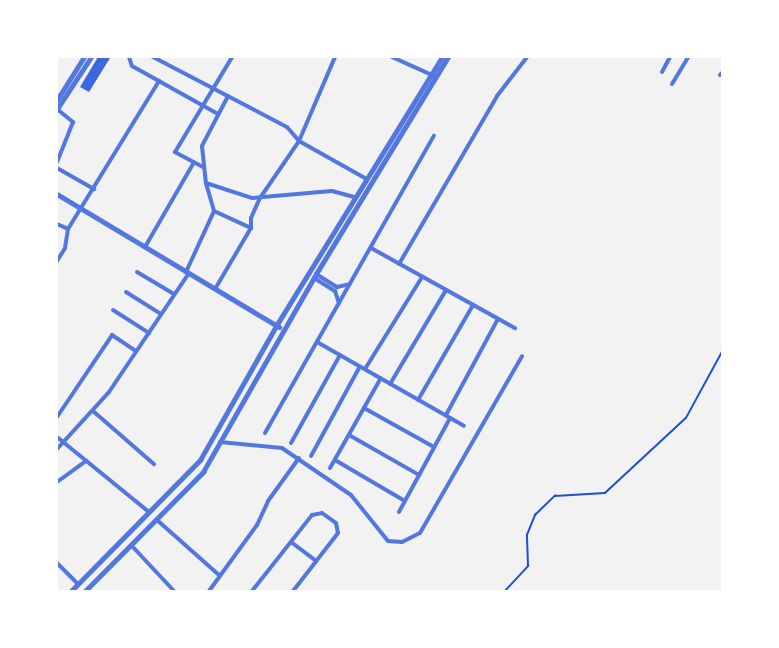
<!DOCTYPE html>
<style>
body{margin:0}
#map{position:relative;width:779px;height:648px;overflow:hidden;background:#f2f2f2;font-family:Signika,sans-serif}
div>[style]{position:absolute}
.building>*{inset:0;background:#3d67dc}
.path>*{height:1.5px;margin:-0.75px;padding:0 0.75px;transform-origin:0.75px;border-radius:0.75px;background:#1d4ed8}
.minor>*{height:4px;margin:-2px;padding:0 2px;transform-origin:2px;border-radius:2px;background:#5277de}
.tertiary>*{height:4.5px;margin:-2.25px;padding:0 2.25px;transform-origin:2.25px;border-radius:2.25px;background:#5277de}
span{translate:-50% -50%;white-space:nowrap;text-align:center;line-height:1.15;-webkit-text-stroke:4.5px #fff;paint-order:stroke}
.frame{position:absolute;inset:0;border:58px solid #fff;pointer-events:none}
</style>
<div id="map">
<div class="building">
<i style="clip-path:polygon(98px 57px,110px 58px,89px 92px,80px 87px)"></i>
</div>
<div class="path">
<i style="left:505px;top:591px;width:34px;rotate:-47deg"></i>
<i style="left:528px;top:566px;width:31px;rotate:-92deg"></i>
<i style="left:527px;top:535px;width:22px;rotate:-68deg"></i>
<i style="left:535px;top:515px;width:28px;rotate:-44deg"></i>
<i style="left:555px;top:496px;width:50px;rotate:-3.4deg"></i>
<i style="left:605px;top:493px;width:110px;rotate:-42.8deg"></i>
<i style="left:686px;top:418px;width:75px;rotate:-61.4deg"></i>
</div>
<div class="minor">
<i style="left:129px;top:57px;width:9px;rotate:72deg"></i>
<i style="left:132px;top:66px;width:98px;rotate:29.2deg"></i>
<i style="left:153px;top:57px;width:151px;rotate:27.6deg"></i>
<i style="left:287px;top:127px;width:18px;rotate:49deg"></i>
<i style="left:299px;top:141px;width:76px;rotate:29.3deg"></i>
<i style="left:392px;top:57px;width:46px;rotate:24.3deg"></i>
<i style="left:662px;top:72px;width:17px;rotate:-62deg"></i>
<i style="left:720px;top:75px;width:3px;rotate:-45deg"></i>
<i style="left:672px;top:84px;width:31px;rotate:-59deg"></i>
<i style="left:228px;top:96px;width:56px;rotate:117.5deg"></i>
<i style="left:202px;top:146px;width:37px;rotate:84deg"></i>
<i style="left:206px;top:183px;width:48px;rotate:18.1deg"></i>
<i style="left:252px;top:198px;width:80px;rotate:-5deg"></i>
<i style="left:332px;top:191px;width:23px;rotate:15deg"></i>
<i style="left:57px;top:109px;width:21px;rotate:39deg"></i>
<i style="left:73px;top:122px;width:43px;rotate:111.8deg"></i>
<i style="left:203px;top:167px;width:32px;rotate:-152deg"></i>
<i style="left:175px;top:152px;width:111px;rotate:-59deg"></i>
<i style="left:57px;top:168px;width:43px;rotate:29.6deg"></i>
<i style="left:214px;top:211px;width:41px;rotate:24.7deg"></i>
<i style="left:57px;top:224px;width:12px;rotate:24deg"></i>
<i style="left:145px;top:247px;width:98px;rotate:-60deg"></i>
<i style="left:371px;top:248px;width:165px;rotate:29.1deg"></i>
<i style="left:57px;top:261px;width:15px;rotate:-58deg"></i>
<i style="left:65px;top:248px;width:19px;rotate:-81deg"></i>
<i style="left:68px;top:229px;width:174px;rotate:-58.4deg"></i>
<i style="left:399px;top:264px;width:194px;rotate:-59.7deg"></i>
<i style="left:497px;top:96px;width:49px;rotate:-52.4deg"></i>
<i style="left:137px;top:272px;width:43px;rotate:30.7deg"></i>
<i style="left:186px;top:272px;width:67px;rotate:-65.3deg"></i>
<i style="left:214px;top:211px;width:29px;rotate:-106deg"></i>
<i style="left:316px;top:274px;width:25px;rotate:32deg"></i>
<i style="left:337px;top:287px;width:13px;rotate:-13deg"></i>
<i style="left:314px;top:278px;width:25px;rotate:32deg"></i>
<i style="left:335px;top:291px;width:13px;rotate:72deg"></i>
<i style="left:215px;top:289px;width:71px;rotate:-59.5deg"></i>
<i style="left:251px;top:228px;width:10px;rotate:-90deg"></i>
<i style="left:251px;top:218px;width:22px;rotate:-66deg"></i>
<i style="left:260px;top:198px;width:69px;rotate:-55.6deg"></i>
<i style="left:299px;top:141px;width:91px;rotate:-66.8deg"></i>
<i style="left:126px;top:292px;width:41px;rotate:32.2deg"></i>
<i style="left:113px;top:310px;width:43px;rotate:32.6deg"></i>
<i style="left:317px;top:342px;width:169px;rotate:29.7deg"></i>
<i style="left:365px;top:369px;width:108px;rotate:-58.2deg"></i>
<i style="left:390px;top:384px;width:109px;rotate:-59.2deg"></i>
<i style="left:418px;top:400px;width:110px;rotate:-59.9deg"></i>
<i style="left:364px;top:408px;width:80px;rotate:29.1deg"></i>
<i style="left:93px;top:411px;width:81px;rotate:41deg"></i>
<i style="left:446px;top:415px;width:109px;rotate:-61.6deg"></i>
<i style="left:57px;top:417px;width:99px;rotate:-56.1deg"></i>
<i style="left:112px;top:335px;width:29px;rotate:34deg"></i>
<i style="left:265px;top:433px;width:342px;rotate:-60.4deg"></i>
<i style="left:349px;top:435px;width:81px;rotate:29.7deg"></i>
<i style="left:57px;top:437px;width:119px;rotate:39.2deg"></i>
<i style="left:220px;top:442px;width:62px;rotate:5.5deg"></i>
<i style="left:282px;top:448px;width:83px;rotate:34.3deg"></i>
<i style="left:351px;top:495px;width:59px;rotate:51.2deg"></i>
<i style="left:388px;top:541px;width:14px;rotate:4deg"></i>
<i style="left:402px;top:542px;width:20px;rotate:-27deg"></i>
<i style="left:420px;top:533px;width:204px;rotate:-60deg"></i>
<i style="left:291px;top:443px;width:101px;rotate:-60.9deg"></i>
<i style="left:57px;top:449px;width:77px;rotate:-47.6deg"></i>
<i style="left:109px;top:392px;width:143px;rotate:-56.1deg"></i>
<i style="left:311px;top:456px;width:102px;rotate:-61.4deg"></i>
<i style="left:335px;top:460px;width:81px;rotate:30.4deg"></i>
<i style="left:330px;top:468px;width:103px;rotate:-60.5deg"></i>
<i style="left:57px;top:482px;width:36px;rotate:-36deg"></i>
<i style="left:399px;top:512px;width:107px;rotate:-61.5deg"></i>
<i style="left:157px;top:520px;width:84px;rotate:41.6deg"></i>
<i style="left:291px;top:542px;width:31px;rotate:37deg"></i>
<i style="left:131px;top:545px;width:63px;rotate:46.9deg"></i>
<i style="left:57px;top:563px;width:30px;rotate:45deg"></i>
<i style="left:209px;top:591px;width:82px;rotate:-54deg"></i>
<i style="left:257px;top:525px;width:26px;rotate:-65deg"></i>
<i style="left:268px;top:501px;width:53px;rotate:-54.2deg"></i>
<i style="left:252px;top:591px;width:97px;rotate:-51.7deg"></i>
<i style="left:312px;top:515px;width:10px;rotate:-11deg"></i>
<i style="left:322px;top:513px;width:17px;rotate:36deg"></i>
<i style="left:336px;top:523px;width:10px;rotate:79deg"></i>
<i style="left:338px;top:533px;width:73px;rotate:127.8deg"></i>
</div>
<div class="tertiary">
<i style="left:57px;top:100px;width:51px;rotate:-57.9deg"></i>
<i style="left:57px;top:109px;width:62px;rotate:-56.8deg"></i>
<i style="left:57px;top:194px;width:259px;rotate:30.9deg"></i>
<i style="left:71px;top:591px;width:184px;rotate:-45.4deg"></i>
<i style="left:200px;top:460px;width:154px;rotate:-60.4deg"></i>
<i style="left:276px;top:326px;width:316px;rotate:-58.3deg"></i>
<i style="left:85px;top:591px;width:168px;rotate:-45.2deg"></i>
<i style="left:203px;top:472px;width:228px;rotate:-60.3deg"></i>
<i style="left:316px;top:274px;width:254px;rotate:-58.7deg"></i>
</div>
<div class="frame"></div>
</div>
